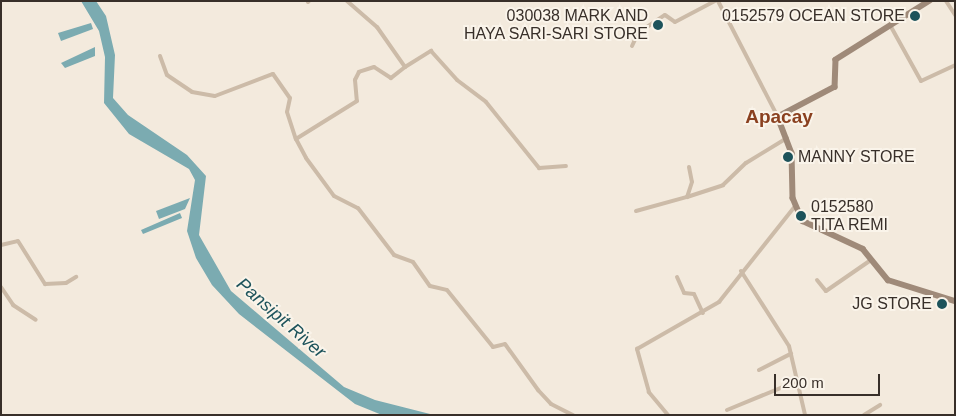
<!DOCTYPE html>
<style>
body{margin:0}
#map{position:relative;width:956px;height:416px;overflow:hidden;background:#f3eadd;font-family:Arial,sans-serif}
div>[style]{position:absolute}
.water>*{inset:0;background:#7babb1}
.street>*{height:4px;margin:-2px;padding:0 2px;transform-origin:2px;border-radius:2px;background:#ccbba8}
.secondary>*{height:5.5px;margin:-2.75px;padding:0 2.75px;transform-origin:2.75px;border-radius:2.75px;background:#9f8a79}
.dots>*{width:14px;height:14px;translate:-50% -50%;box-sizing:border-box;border:2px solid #faf4ea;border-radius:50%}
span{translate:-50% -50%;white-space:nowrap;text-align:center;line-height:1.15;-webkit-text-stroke:4px #faf4ea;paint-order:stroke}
.poi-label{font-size:16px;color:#382f29}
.right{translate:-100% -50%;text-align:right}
.left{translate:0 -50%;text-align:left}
.water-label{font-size:18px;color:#1d535b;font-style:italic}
.quarter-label{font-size:19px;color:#8a401f;font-weight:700}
.frame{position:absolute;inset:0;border:2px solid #382f29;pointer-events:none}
.scale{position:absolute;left:774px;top:374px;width:106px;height:22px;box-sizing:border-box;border:2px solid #382f29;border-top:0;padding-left:6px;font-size:15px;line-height:18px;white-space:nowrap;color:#382f29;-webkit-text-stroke:4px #faf4ea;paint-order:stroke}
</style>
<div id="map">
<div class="water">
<i style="clip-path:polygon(81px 1px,96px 1px,106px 16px,115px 55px,113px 98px,128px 115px,187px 155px,206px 176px,199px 235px,231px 291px,344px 387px,375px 400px,434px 415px,382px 415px,355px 404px,239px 314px,212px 285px,196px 258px,187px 231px,195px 180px,189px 169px,129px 134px,104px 103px,105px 57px,99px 31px)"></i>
<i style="clip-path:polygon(91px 23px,93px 29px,61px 41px,58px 33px)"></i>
<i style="clip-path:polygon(95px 47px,95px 56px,65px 68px,61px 63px)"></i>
<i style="clip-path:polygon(190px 198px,185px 209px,159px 219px,156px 211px)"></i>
<i style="clip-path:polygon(180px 213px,182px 218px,143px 234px,141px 230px)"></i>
</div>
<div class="street">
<i style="left:347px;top:1px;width:40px;rotate:41deg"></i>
<i style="left:377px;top:27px;width:49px;rotate:55deg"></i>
<i style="left:405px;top:67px;width:18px;rotate:142deg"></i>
<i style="left:391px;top:78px;width:20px;rotate:-147deg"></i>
<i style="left:374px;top:67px;width:16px;rotate:162deg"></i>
<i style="left:359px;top:72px;width:9px;rotate:117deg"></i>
<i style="left:355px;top:80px;width:21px;rotate:85deg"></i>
<i style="left:357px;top:101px;width:72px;rotate:148.1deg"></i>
<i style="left:296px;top:139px;width:21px;rotate:62deg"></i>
<i style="left:306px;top:158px;width:47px;rotate:53.6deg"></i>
<i style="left:334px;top:196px;width:27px;rotate:27deg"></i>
<i style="left:358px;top:208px;width:59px;rotate:52.5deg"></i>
<i style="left:394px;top:255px;width:20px;rotate:20deg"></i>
<i style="left:413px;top:262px;width:29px;rotate:55deg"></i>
<i style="left:430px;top:286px;width:17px;rotate:13deg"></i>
<i style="left:447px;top:290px;width:73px;rotate:51.1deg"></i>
<i style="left:493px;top:347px;width:12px;rotate:-14deg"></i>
<i style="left:505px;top:344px;width:57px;rotate:54.3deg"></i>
<i style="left:538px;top:390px;width:19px;rotate:47deg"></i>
<i style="left:551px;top:404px;width:25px;rotate:27deg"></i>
<i style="left:718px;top:1px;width:131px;rotate:62.7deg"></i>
<i style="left:946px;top:1px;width:17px;rotate:57deg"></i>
<i style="left:308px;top:2px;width:1px;rotate:-45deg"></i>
<i style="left:890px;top:25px;width:64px;rotate:61deg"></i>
<i style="left:921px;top:81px;width:38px;rotate:-25deg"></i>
<i style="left:632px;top:46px;width:14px;rotate:-65deg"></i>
<i style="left:638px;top:33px;width:32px;rotate:-34deg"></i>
<i style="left:665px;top:15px;width:12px;rotate:35deg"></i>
<i style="left:675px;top:22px;width:45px;rotate:-27.7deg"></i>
<i style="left:160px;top:56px;width:20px;rotate:70deg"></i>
<i style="left:167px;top:75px;width:30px;rotate:34deg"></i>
<i style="left:192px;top:92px;width:23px;rotate:10deg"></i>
<i style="left:215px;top:96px;width:62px;rotate:-20.8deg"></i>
<i style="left:273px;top:74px;width:29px;rotate:55deg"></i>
<i style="left:290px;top:98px;width:14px;rotate:102deg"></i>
<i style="left:287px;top:112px;width:28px;rotate:72deg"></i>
<i style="left:405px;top:67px;width:31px;rotate:-32deg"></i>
<i style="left:431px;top:51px;width:39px;rotate:48deg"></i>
<i style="left:457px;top:80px;width:36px;rotate:37deg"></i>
<i style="left:486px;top:102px;width:85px;rotate:51.2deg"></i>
<i style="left:539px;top:168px;width:27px;rotate:-4deg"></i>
<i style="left:689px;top:167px;width:15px;rotate:79deg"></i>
<i style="left:692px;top:182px;width:16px;rotate:108deg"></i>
<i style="left:687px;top:197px;width:38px;rotate:-18deg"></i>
<i style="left:723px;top:185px;width:32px;rotate:-44deg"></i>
<i style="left:746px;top:163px;width:48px;rotate:-31.4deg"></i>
<i style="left:636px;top:211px;width:53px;rotate:-15.4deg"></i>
<i style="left:1px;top:245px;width:17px;rotate:-13deg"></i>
<i style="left:18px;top:241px;width:51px;rotate:57.9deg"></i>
<i style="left:45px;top:284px;width:21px;rotate:-3deg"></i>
<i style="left:66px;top:283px;width:12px;rotate:-31deg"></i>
<i style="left:741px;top:271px;width:89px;rotate:57.4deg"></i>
<i style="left:789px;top:346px;width:71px;rotate:76.9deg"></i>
<i style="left:677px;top:277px;width:17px;rotate:66deg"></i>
<i style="left:684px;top:293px;width:10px;rotate:6deg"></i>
<i style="left:694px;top:294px;width:21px;rotate:65deg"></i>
<i style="left:817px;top:280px;width:14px;rotate:51deg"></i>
<i style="left:826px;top:291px;width:55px;rotate:-34.6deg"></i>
<i style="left:1px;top:287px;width:22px;rotate:56deg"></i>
<i style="left:13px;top:305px;width:27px;rotate:33deg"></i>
<i style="left:759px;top:370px;width:36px;rotate:-27deg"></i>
<i style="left:727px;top:410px;width:74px;rotate:-22.4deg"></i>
<i style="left:668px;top:415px;width:30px;rotate:-130deg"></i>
<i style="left:649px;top:392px;width:45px;rotate:-105.6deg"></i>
<i style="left:637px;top:349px;width:95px;rotate:-29.8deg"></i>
<i style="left:719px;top:302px;width:122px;rotate:-51.6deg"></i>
<i style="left:864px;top:415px;width:19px;rotate:-32deg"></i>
</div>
<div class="secondary">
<i style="left:930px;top:1px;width:111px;rotate:147.9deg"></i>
<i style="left:836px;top:60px;width:27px;rotate:92deg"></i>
<i style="left:835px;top:87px;width:64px;rotate:152.2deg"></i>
<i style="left:778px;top:117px;width:39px;rotate:69deg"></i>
<i style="left:792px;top:153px;width:45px;rotate:88.7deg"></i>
<i style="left:793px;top:198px;width:25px;rotate:67deg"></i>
<i style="left:803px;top:221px;width:66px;rotate:25deg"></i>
<i style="left:863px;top:249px;width:40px;rotate:51deg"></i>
<i style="left:888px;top:280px;width:70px;rotate:17.4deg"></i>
</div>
<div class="dots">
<i style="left:915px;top:16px;background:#1d535b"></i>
<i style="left:658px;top:25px;background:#1d535b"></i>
<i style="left:788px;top:157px;background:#1d535b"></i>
<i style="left:801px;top:216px;background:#1d535b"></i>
<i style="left:942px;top:304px;background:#1d535b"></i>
</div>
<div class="poi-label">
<span class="right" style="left:648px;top:25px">030038 MARK AND<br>HAYA SARI-SARI STORE</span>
<span class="right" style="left:905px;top:16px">0152579 OCEAN STORE</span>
<span class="left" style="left:798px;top:157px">MANNY STORE</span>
<span class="left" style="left:811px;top:216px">0152580<br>TITA REMI</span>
<span class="right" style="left:932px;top:304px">JG STORE</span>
</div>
<div class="water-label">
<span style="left:281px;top:318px;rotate:41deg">Pansipit River</span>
</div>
<div class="quarter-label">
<span style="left:779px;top:117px">Apacay</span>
</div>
<div class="frame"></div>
<div class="scale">200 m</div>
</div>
